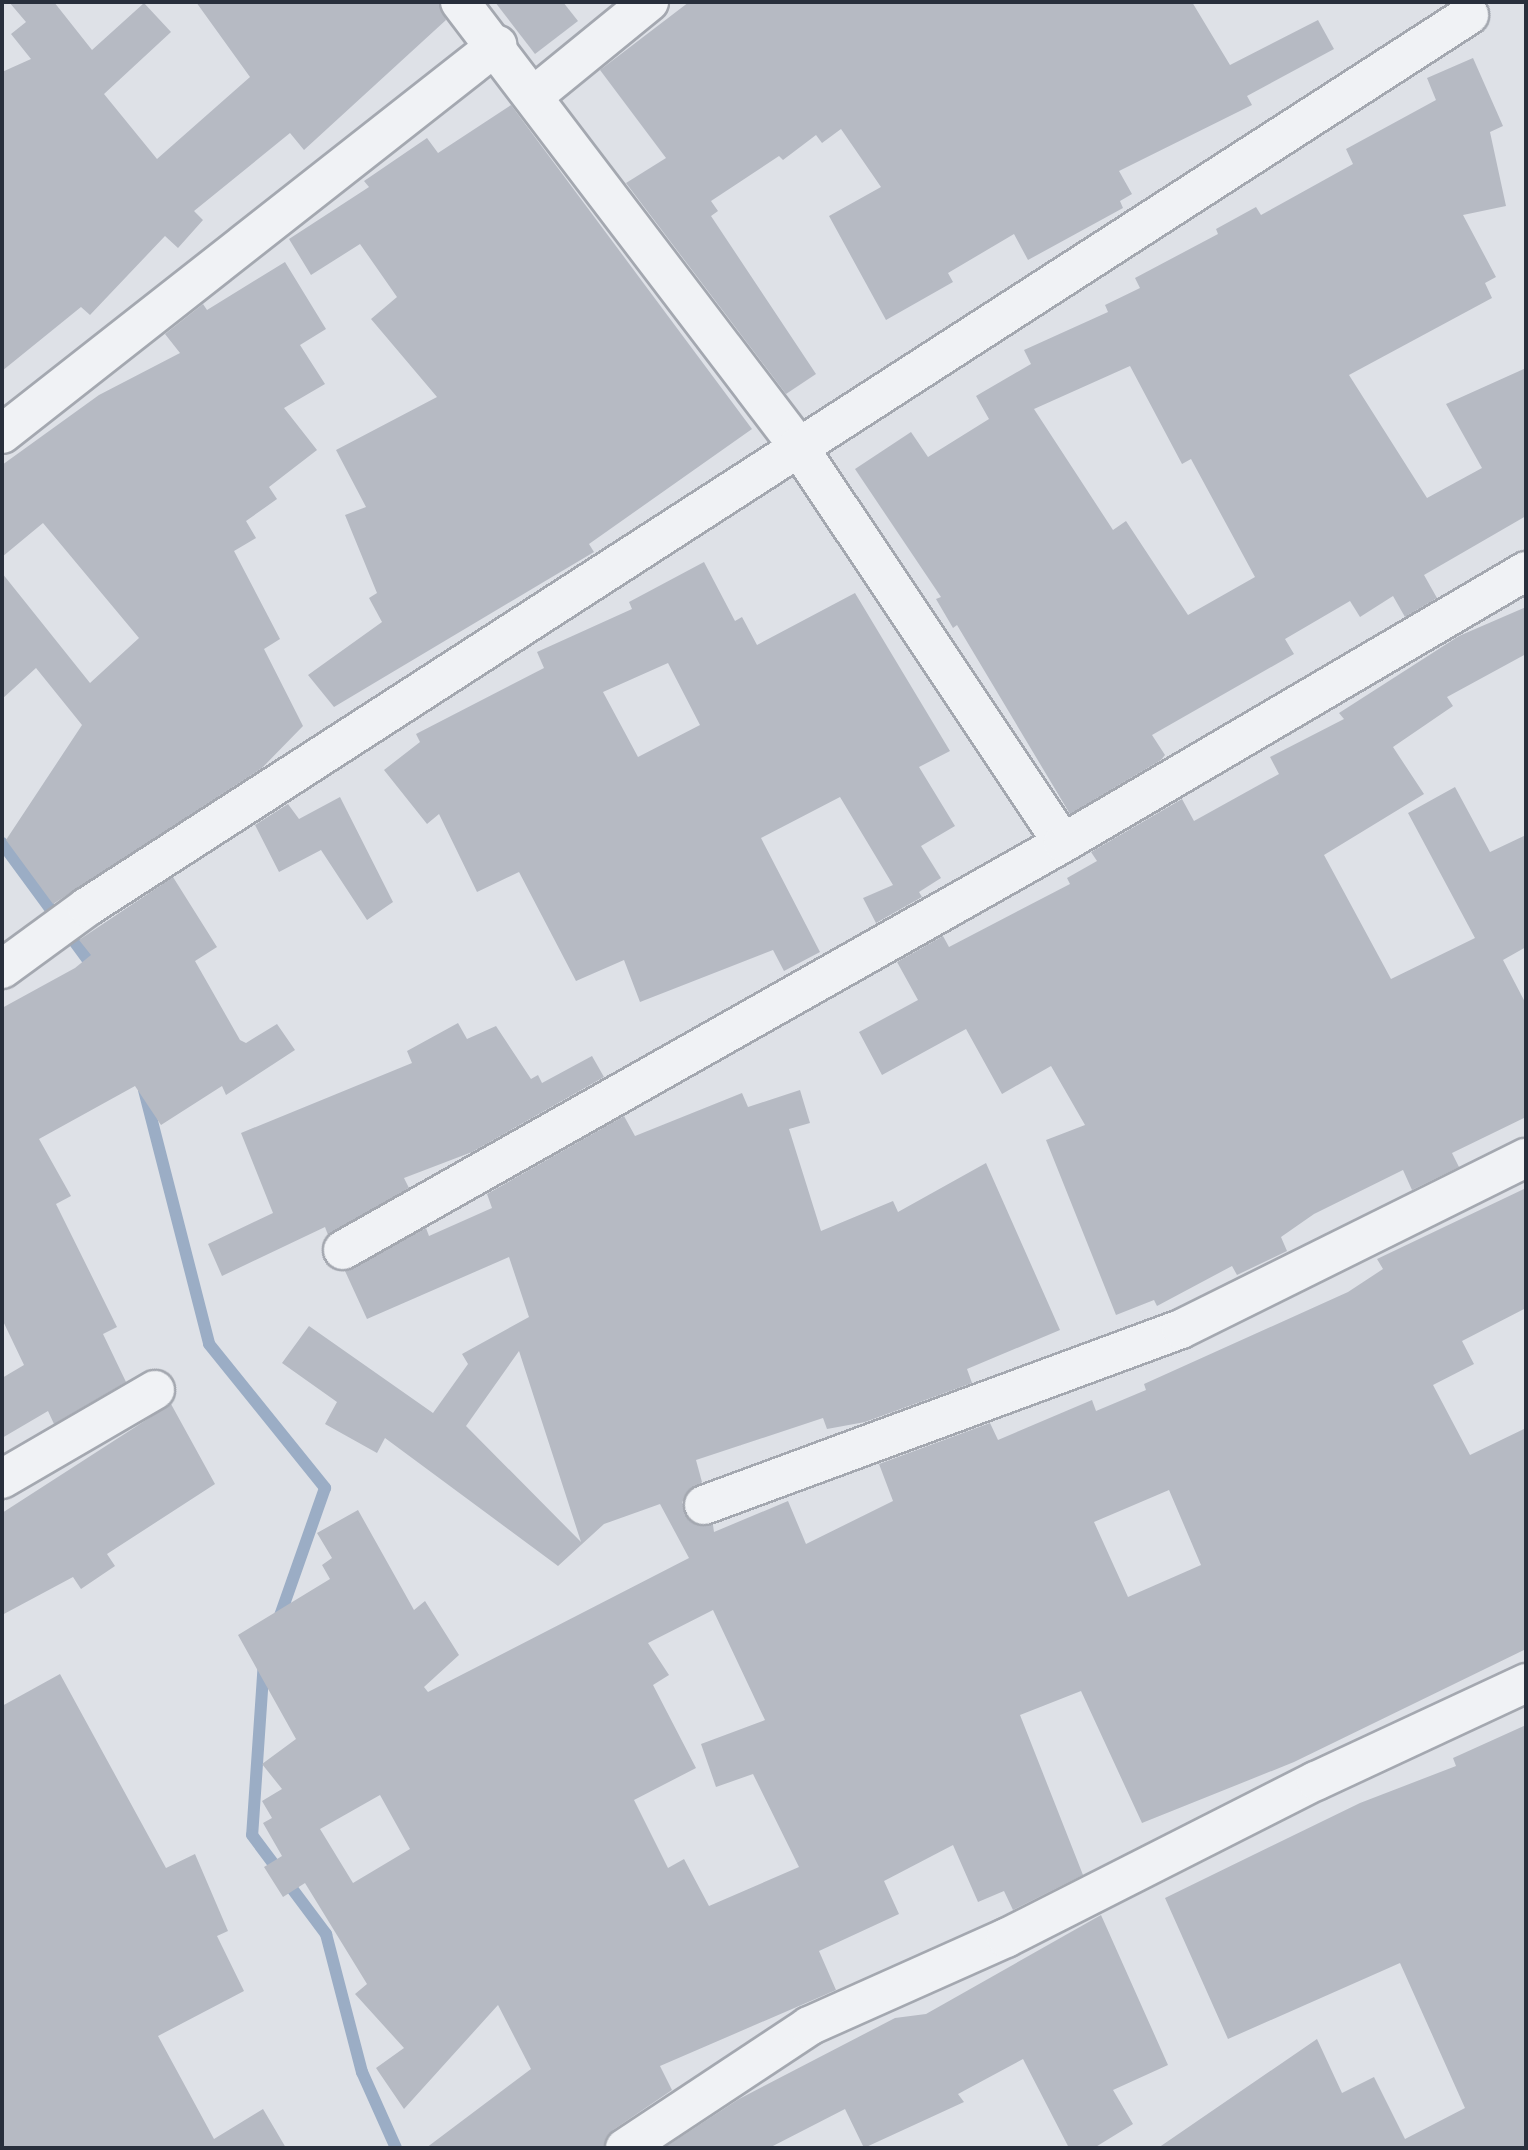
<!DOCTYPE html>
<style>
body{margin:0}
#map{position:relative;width:1528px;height:2150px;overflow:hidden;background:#dee1e7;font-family:"Varela Round",sans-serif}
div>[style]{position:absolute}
.stream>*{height:12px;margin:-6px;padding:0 6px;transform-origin:6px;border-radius:6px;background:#9badc5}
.building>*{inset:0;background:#b6bac3}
.roads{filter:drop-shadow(2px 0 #a4a8b0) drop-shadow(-2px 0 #a4a8b0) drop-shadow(0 2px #a4a8b0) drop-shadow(0 -2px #a4a8b0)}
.minor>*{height:38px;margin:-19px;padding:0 19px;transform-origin:19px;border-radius:19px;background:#f0f2f5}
span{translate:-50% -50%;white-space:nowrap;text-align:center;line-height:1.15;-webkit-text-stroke:5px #edf0f4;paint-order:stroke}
.frame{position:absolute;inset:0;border:4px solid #282f3c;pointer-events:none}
</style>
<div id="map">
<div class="stream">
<i style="left:2px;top:843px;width:159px;rotate:53.7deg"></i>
<i style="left:144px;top:1090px;width:262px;rotate:75.6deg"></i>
<i style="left:209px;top:1344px;width:185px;rotate:51.1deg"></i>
<i style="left:325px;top:1488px;width:144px;rotate:109.4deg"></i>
<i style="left:264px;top:1661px;width:174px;rotate:93.9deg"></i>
<i style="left:252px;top:1835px;width:124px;rotate:53.2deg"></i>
<i style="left:326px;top:1934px;width:143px;rotate:75.4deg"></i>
<i style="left:362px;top:2072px;width:83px;rotate:65.9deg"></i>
</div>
<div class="building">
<i style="clip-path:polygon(9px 2px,54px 2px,92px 50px,144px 3px,171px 32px,104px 94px,157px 159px,250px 77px,196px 2px,439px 2px,446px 20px,304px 150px,290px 133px,194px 211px,203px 220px,178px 248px,165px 236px,90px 315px,81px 307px,2px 371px,2px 72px,31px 59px,11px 34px,26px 22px)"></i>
<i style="clip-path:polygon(495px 2px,563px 2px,578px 21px,535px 54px)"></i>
<i style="clip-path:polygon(689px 2px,1192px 2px,1230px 65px,1318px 20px,1334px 49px,1247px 96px,1252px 105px,1119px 171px,1132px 194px,1120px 201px,1123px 208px,1028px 260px,1014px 234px,948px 273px,953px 282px,886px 320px,829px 216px,881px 187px,841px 129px,822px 143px,816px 135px,783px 160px,779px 156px,711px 201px,718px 211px,711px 216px,816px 374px,786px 394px,626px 183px,666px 158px,600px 70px)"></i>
<i style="clip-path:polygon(evenodd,1473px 58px,1503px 126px,1490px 132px,1506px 206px,1463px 215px,1496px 277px,1485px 283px,1492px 298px,1349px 375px,1427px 498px,1482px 468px,1446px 404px,1526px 368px,1526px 516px,1424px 575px,1437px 598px,1405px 617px,1393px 596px,1360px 617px,1350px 601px,1285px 639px,1294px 654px,1152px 735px,1165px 755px,1161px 760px,1070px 814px,957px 625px,953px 628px,936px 599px,941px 597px,855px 469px,911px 432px,928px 457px,989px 419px,976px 396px,1031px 364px,1024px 350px,1108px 312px,1105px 305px,1140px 288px,1135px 278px,1218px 234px,1216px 229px,1256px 207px,1261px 215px,1353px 164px,1346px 149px,1436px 100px,1427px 78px,1473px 58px,1130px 366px,1182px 464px,1191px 459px,1255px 577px,1188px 615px,1126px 521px,1113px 530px,1034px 409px,1130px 366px)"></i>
<i style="clip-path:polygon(511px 105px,752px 429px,589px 544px,594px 552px,334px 707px,308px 675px,382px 622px,369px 598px,377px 593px,345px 515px,366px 507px,336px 450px,437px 397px,371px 319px,397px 297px,360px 244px,311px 275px,289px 239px,369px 187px,364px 181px,427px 138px,438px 153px)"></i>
<i style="clip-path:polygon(285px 262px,326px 329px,300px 345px,325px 384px,284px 408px,317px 450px,269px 487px,277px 499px,246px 521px,256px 538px,234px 551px,280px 639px,264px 649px,303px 726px,262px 768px,53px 904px,6px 840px,82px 725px,36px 668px,2px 699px,2px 573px,90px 683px,139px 638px,43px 523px,2px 557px,2px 465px,99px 395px,180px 353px,165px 334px,203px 304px,207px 310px)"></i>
<i style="clip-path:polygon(evenodd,704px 562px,735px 621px,742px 617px,757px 645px,855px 593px,950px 751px,919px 767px,955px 826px,921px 846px,941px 878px,919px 892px,922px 897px,876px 923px,863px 898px,893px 885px,840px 797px,761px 838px,820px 952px,784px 971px,773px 950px,640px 1002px,624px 960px,576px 981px,519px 872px,477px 892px,439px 814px,427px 824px,384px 770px,420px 742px,416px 734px,544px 668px,537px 652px,632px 609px,629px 602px,704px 562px,668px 663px,700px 725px,638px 757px,603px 692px,668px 663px)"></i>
<i style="clip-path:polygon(1526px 607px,1526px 654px,1447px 697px,1453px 706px,1393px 747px,1424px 794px,1324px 855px,1391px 979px,1475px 938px,1408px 813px,1455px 787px,1490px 852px,1526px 835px,1526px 947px,1503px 960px,1526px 1004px,1526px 1117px,1452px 1153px,1459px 1167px,1412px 1190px,1403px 1170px,1314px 1214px,1281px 1237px,1287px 1251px,1237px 1275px,1232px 1266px,1157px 1306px,1154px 1300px,1116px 1315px,1046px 1140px,1085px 1125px,1051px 1066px,1002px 1094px,966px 1029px,882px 1075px,859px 1032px,918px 1000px,897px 962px,943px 936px,949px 947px,1070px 884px,1067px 878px,1097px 861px,1091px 852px,1182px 799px,1194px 821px,1279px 774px,1270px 757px,1344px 719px,1339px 713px,1459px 636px)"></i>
<i style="clip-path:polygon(340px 797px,393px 902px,367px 920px,321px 850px,279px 872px,255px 825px,288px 804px,299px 819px)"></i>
<i style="clip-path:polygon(173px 877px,217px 947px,195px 961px,240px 1040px,246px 1043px,277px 1024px,295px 1050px,226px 1095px,222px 1086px,161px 1125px,135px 1086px,39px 1139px,71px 1196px,56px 1204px,117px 1327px,103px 1334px,126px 1382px,54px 1424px,48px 1411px,2px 1438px,2px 1378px,24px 1365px,2px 1319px,2px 1008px,75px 968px,91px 955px,79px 940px)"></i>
<i style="clip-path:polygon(458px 1023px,467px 1039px,496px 1026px,531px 1079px,538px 1075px,542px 1083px,592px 1056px,604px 1077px,472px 1152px,404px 1178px,409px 1188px,328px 1235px,325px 1227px,222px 1276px,208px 1244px,273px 1213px,241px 1133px,412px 1063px,407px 1051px)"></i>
<i style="clip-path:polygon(evenodd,800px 1090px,810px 1123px,789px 1129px,821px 1231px,893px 1201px,898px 1212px,986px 1163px,1060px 1330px,967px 1369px,972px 1383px,865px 1422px,827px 1429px,823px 1418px,696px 1460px,702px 1482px,682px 1502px,691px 1522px,713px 1525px,714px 1532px,788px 1501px,806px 1544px,893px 1501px,879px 1464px,990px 1423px,998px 1440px,1092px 1400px,1096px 1411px,1146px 1390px,1144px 1384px,1348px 1292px,1383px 1269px,1377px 1259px,1526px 1188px,1526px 1308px,1462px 1341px,1474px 1364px,1433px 1385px,1470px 1455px,1526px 1428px,1526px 1649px,1294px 1762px,1142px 1823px,1081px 1691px,1020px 1715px,1083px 1875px,1013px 1910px,1004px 1891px,978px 1902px,953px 1845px,884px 1881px,899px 1914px,819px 1951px,836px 1990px,660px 2066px,672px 2090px,613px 2130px,603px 2148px,426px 2148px,531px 2069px,498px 2005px,404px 2109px,376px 2068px,404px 2048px,355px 1994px,367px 1984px,305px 1883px,283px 1897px,264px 1867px,282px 1856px,263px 1823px,272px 1818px,262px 1801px,282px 1789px,262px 1764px,296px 1739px,238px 1635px,330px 1579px,322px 1565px,332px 1558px,317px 1533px,358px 1510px,414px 1610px,425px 1601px,459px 1655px,424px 1687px,428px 1692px,689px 1558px,660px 1504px,604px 1524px,558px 1566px,385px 1438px,377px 1453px,325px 1424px,337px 1402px,282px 1363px,309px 1326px,433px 1413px,468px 1364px,462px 1354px,529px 1317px,509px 1257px,367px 1319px,345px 1271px,426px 1228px,429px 1236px,492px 1208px,487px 1194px,624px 1116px,635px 1136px,742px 1093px,748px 1107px,800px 1090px,519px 1351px,581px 1542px,466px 1426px,519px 1351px,800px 1090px,1169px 1490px,1201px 1565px,1128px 1597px,1094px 1522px,1169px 1490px,800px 1090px,713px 1610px,765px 1720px,701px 1744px,716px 1787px,753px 1774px,799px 1867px,709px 1906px,684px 1859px,668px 1868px,634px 1800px,696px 1768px,653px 1685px,669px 1675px,648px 1643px,713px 1610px,800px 1090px,380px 1795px,410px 1849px,353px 1883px,320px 1829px,380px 1795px)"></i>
<i style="clip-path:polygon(171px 1404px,215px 1484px,107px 1554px,115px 1566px,81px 1589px,73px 1577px,2px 1615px,2px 1513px)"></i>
<i style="clip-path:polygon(60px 1674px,166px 1868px,195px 1854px,228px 1931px,217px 1936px,244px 1991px,158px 2036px,214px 2139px,263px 2109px,286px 2148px,2px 2148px,2px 1706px)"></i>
<i style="clip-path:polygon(1526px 1725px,1526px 2148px,1158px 2148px,1317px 2039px,1342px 2093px,1374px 2077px,1405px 2139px,1465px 2108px,1400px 1963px,1228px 2039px,1165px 1898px,1360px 1803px,1456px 1766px,1453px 1758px)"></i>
<i style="clip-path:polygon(1101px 1915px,1168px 2065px,1113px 2090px,1133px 2124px,1094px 2148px,1069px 2148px,1023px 2059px,958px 2094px,964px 2102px,864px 2148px,845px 2109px,769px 2148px,664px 2148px,739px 2099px,895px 2018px,926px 2014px)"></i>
</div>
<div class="roads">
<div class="minor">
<i style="left:460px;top:2px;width:558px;rotate:52.72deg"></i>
<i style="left:798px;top:446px;width:477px;rotate:56.3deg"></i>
<i style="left:536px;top:94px;width:146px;rotate:-39.2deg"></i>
<i style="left:2px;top:434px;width:630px;rotate:-38.16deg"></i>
<i style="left:2px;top:969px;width:105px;rotate:-36.1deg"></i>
<i style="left:87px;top:907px;width:1645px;rotate:-32.84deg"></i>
<i style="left:343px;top:1250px;width:827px;rotate:-29.48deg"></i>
<i style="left:1063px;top:843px;width:537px;rotate:-30.43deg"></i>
<i style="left:2px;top:1479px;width:177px;rotate:-30.2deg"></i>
<i style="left:704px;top:1505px;width:508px;rotate:-20.25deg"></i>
<i style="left:1181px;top:1329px;width:385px;rotate:-26.4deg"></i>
<i style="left:625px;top:2148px;width:221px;rotate:-33.5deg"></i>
<i style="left:809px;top:2026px;width:216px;rotate:-24.1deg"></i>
<i style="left:1006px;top:1938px;width:347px;rotate:-26.9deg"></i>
<i style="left:1316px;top:1781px;width:232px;rotate:-25deg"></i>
</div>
</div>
<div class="frame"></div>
</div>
